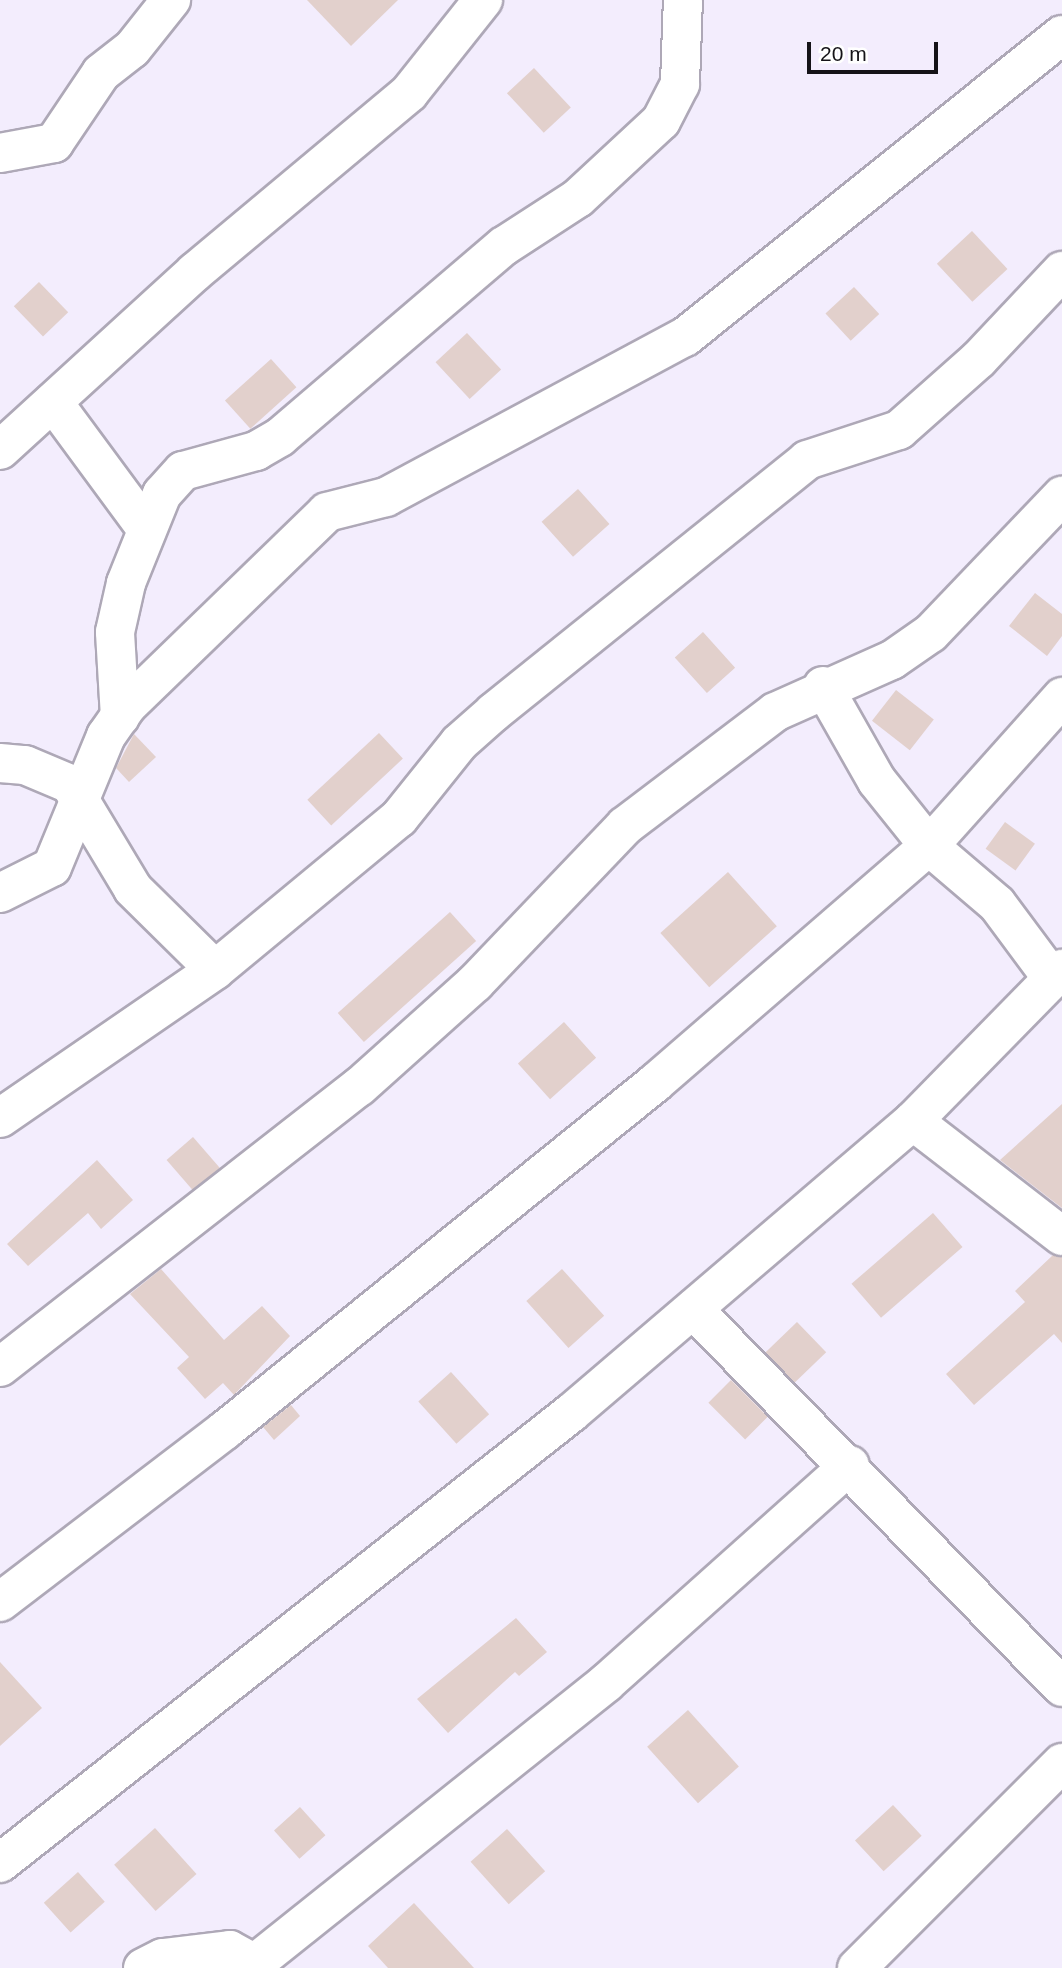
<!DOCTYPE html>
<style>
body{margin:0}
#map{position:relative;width:1062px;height:1968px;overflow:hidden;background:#f3edfd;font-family:Arial,sans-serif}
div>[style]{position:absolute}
.building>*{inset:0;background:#e2d0cc;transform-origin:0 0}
.roads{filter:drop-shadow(2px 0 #aea8b7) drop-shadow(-2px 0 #aea8b7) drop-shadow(0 2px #aea8b7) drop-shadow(0 -2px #aea8b7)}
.minor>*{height:38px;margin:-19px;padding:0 19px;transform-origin:19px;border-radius:19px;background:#fff}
span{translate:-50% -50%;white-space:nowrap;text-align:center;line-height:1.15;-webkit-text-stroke:5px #fff;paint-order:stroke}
.scale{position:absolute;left:807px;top:42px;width:131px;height:32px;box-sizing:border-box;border:4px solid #151318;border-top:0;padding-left:9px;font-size:21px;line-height:24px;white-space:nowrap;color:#151318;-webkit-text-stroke:5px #fff;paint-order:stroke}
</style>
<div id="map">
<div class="building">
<i style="clip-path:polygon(307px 0,398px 0,351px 46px)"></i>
<i style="left:534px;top:68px;width:54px;height:37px;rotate:47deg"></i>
<i style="left:972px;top:231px;width:52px;height:48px;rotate:47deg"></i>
<i style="left:39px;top:282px;width:42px;height:35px;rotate:46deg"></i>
<i style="left:854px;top:287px;width:37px;height:39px;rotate:47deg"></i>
<i style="left:467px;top:333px;width:50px;height:43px;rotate:47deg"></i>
<i style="left:271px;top:359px;width:38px;height:62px;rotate:48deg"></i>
<i style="left:578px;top:489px;width:47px;height:49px;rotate:48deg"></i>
<i style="clip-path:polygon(1035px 593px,1062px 614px,1062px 636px,1047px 656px,1009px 626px)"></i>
<i style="left:703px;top:632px;width:48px;height:38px;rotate:48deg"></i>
<i style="left:896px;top:690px;width:48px;height:39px;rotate:38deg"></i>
<i style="left:379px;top:733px;width:35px;height:98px;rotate:47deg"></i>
<i style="clip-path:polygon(134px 734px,156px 757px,129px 782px,116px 768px)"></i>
<i style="left:1005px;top:822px;width:37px;height:33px;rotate:36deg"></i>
<i style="left:728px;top:872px;width:73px;height:91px;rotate:48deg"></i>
<i style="left:450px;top:912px;width:39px;height:151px;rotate:48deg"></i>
<i style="left:564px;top:1022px;width:48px;height:62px;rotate:48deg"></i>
<i style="clip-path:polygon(1062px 1104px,1062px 1208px,1000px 1160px)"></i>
<i style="left:193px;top:1137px;width:41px;height:35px;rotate:49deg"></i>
<i style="clip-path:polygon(97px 1160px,133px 1200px,101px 1229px,88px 1213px,28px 1266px,7px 1244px)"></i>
<i style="left:933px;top:1213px;width:45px;height:108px;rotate:49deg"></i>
<i style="clip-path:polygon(1053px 1255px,1062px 1257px,1062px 1343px,1054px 1334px,974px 1405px,946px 1374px,1025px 1302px,1015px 1291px)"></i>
<i style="clip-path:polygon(161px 1269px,224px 1340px,262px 1306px,290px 1336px,234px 1395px,223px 1383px,205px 1399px,177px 1368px,189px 1357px,130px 1294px)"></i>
<i style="left:562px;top:1269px;width:63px;height:48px;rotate:48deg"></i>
<i style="left:797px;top:1322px;width:42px;height:44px;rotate:46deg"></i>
<i style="left:451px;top:1372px;width:57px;height:44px;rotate:48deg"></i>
<i style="left:731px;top:1380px;width:52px;height:32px;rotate:45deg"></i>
<i style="clip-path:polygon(291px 1405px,300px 1416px,274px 1440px,263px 1427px)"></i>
<i style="clip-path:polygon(516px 1618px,547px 1652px,519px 1676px,515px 1672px,448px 1733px,417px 1699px)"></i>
<i style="clip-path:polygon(0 1662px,42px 1708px,0 1746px)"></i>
<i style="left:688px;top:1710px;width:76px;height:55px;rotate:48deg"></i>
<i style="left:893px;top:1805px;width:42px;height:52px;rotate:47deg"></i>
<i style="left:300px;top:1807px;width:38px;height:35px;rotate:48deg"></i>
<i style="left:155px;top:1828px;width:62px;height:55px;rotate:48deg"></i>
<i style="left:507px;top:1829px;width:57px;height:49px;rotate:48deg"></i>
<i style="left:78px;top:1872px;width:40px;height:46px;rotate:48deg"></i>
<i style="clip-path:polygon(414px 1903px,474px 1968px,388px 1968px,368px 1946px)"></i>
</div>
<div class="roads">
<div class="minor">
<i style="left:0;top:153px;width:55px;rotate:-10.5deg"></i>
<i style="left:54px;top:143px;width:84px;rotate:-56.1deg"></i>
<i style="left:101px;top:73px;width:39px;rotate:-38deg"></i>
<i style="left:132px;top:49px;width:63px;rotate:-51.5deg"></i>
<i style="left:53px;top:402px;width:157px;rotate:53.6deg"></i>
<i style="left:0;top:450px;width:264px;rotate:-42.4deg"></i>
<i style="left:195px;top:272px;width:279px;rotate:-39.9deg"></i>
<i style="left:409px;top:93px;width:119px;rotate:-51.5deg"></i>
<i style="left:823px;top:686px;width:109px;rotate:60.4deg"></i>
<i style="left:877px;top:781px;width:83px;rotate:51.3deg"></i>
<i style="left:929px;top:846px;width:89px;rotate:40.5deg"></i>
<i style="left:997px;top:904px;width:92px;rotate:53.4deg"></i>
<i style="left:120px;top:717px;width:85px;rotate:-93.4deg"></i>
<i style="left:115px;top:632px;width:50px;rotate:-77.3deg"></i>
<i style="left:126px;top:583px;width:96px;rotate:-68deg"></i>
<i style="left:162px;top:494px;width:31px;rotate:-48deg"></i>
<i style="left:183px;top:471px;width:76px;rotate:-15.3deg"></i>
<i style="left:256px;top:451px;width:28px;rotate:-30deg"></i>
<i style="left:280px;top:437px;width:294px;rotate:-40.5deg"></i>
<i style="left:504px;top:246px;width:88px;rotate:-33deg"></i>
<i style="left:578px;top:198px;width:113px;rotate:-42.9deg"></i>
<i style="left:661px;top:121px;width:42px;rotate:-62.8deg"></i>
<i style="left:680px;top:84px;width:84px;rotate:-88deg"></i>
<i style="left:0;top:763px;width:25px;rotate:5deg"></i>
<i style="left:25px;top:765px;width:49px;rotate:22.9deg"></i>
<i style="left:70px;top:784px;width:122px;rotate:59deg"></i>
<i style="left:133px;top:889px;width:115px;rotate:44.6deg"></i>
<i style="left:0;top:893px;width:58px;rotate:-26.6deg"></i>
<i style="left:52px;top:867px;width:142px;rotate:-67.6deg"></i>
<i style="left:106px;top:736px;width:38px;rotate:-55deg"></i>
<i style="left:128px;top:705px;width:277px;rotate:-44.1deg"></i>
<i style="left:327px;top:512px;width:61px;rotate:-14.3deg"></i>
<i style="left:386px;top:497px;width:339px;rotate:-28.2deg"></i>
<i style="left:685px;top:337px;width:483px;rotate:-38.7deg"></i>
<i style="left:0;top:1118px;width:261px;rotate:-34.5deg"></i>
<i style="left:215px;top:970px;width:239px;rotate:-39.6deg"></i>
<i style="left:399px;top:818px;width:96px;rotate:-51.3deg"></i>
<i style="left:459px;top:743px;width:47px;rotate:-41.5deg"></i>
<i style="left:494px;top:712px;width:402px;rotate:-38.8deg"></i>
<i style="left:807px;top:460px;width:97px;rotate:-18.1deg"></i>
<i style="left:899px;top:430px;width:107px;rotate:-41.6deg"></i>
<i style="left:979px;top:359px;width:121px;rotate:-46.7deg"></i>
<i style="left:913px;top:1121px;width:188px;rotate:37.7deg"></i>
<i style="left:693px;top:1309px;width:528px;rotate:45.69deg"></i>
<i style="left:0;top:1367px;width:455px;rotate:-38deg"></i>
<i style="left:359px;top:1087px;width:156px;rotate:-41.9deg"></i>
<i style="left:475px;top:983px;width:217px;rotate:-46.3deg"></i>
<i style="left:625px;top:826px;width:188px;rotate:-37.2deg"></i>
<i style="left:775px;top:712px;width:128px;rotate:-24deg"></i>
<i style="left:892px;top:660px;width:47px;rotate:-34.7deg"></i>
<i style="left:931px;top:633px;width:190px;rotate:-46.3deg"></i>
<i style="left:0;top:1602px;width:283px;rotate:-37.4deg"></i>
<i style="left:225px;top:1430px;width:553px;rotate:-38.9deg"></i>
<i style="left:655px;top:1083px;width:362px;rotate:-40.9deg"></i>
<i style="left:929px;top:846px;width:200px;rotate:-48.2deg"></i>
<i style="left:0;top:1863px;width:727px;rotate:-38.24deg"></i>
<i style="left:571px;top:1413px;width:450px;rotate:-40.5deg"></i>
<i style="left:913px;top:1121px;width:213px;rotate:-45.6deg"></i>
<i style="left:143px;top:1968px;width:22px;rotate:-27deg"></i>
<i style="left:163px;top:1958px;width:67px;rotate:-6.8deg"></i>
<i style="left:230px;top:1950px;width:29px;rotate:29deg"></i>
<i style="left:249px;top:1968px;width:457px;rotate:-38.6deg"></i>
<i style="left:606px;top:1683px;width:327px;rotate:-41.8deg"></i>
<i style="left:857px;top:1968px;width:290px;rotate:-45deg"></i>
</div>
</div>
<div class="scale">20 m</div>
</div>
